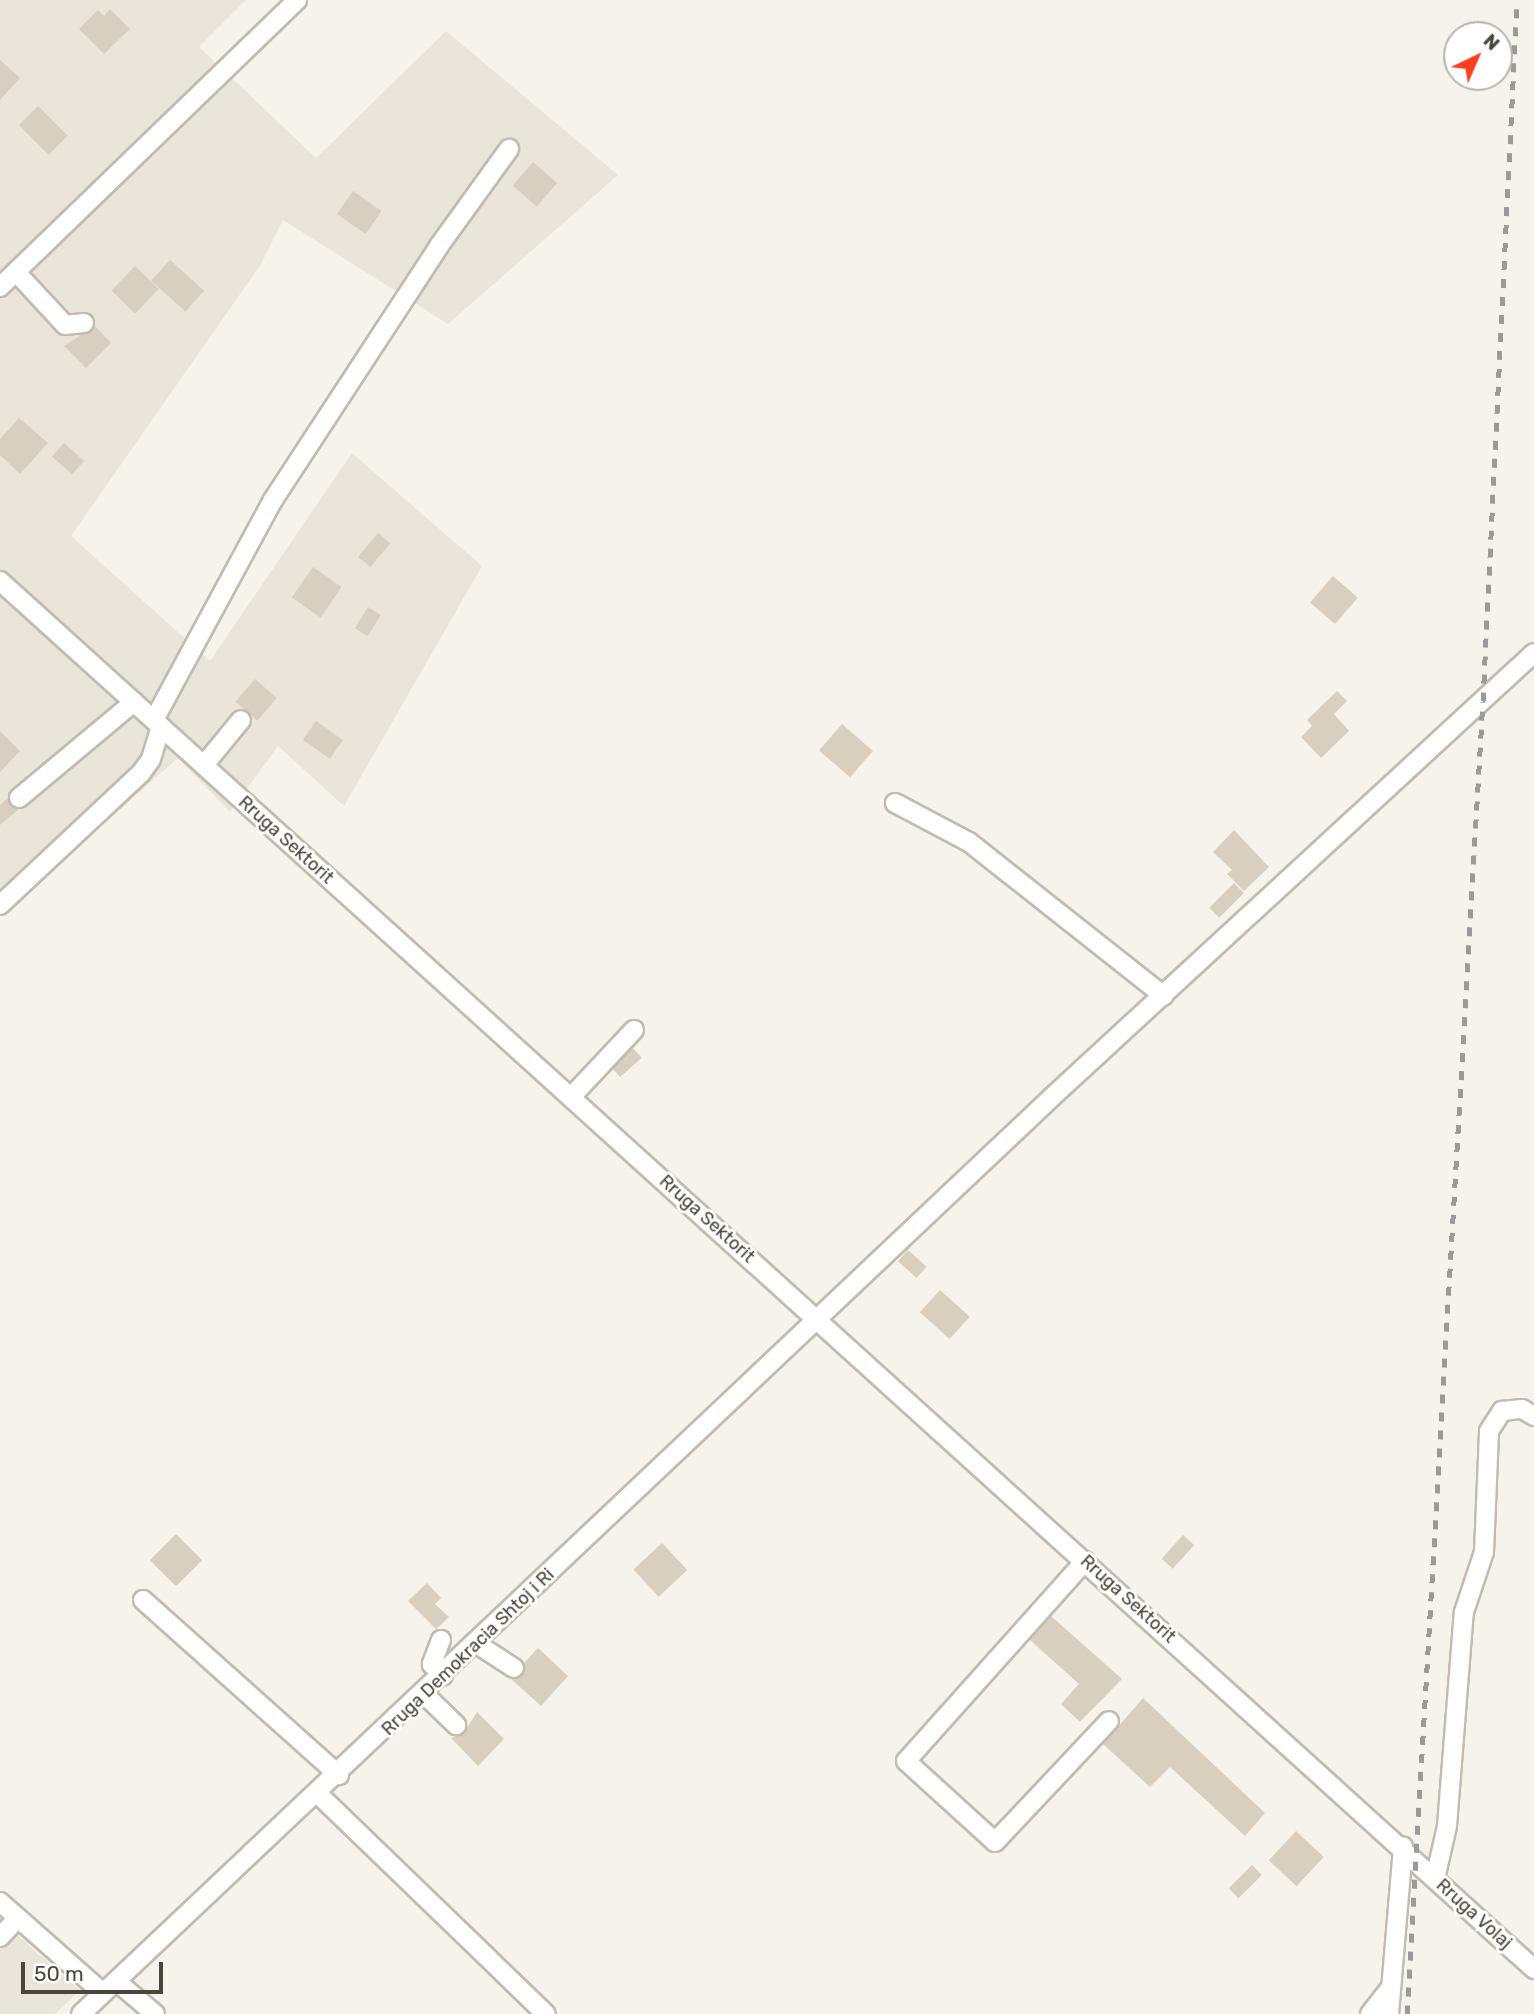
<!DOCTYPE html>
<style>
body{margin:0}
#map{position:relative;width:1534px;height:2014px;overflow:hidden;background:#f6f3ec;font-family:Rubik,sans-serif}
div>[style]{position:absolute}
.residential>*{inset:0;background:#eae5da}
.building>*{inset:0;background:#d8cfc1;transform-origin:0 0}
.roads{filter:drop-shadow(2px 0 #c2bbae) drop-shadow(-2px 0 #c2bbae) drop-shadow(0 2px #c2bbae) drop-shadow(0 -2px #c2bbae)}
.minor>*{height:18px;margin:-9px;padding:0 9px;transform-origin:9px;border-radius:9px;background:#fff}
.rail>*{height:5px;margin-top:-2.5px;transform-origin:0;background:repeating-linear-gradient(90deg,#9a9a9a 0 9px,transparent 0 18px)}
span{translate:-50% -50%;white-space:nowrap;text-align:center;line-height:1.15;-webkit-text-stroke:6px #fff;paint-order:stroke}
.street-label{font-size:18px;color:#4b4439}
.north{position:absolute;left:1443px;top:21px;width:70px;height:70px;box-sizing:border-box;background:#fff;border:2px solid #b7b4b0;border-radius:50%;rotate:44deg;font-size:19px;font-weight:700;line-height:28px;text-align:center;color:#4b4439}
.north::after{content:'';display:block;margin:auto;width:24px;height:32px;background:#fc3f1d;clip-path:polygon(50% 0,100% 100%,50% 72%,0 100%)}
.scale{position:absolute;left:21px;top:1962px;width:142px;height:32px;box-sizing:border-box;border:4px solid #4b4439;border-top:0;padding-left:9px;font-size:21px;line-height:24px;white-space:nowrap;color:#4b4439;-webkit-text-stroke:5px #fff;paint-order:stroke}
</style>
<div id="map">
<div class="residential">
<i style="clip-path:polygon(0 0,246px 0,199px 47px,316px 158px,446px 31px,618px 175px,448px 324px,283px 220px,261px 264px,71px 536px,210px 661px,352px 453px,482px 566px,344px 806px,278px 746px,230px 812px,178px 758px,0 916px)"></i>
<i style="clip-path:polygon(0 1920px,80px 1990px,55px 2014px,0 2014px)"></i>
</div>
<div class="building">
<i style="clip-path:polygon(110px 9px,130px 29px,104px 54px,79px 29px,98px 10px,104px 16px)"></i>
<i style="clip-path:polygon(0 60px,20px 78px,0 100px)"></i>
<i style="left:38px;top:106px;width:42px;height:27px;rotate:45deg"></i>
<i style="left:533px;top:162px;width:32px;height:31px;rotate:41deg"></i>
<i style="left:353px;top:191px;width:35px;height:28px;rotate:35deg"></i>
<i style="left:170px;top:260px;width:46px;height:28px;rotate:42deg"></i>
<i style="left:135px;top:266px;width:33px;height:34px;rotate:44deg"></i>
<i style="clip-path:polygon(95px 326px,111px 343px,86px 368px,64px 346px)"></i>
<i style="clip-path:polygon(19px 418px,48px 443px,20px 474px,0 455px,0 439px)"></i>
<i style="left:64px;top:443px;width:27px;height:18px;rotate:42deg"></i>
<i style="left:378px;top:533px;width:16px;height:31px;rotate:40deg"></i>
<i style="left:313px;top:567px;width:35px;height:37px;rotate:35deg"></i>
<i style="left:1333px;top:576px;width:33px;height:35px;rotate:41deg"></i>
<i style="left:368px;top:607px;width:15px;height:25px;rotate:32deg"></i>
<i style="left:255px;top:679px;width:29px;height:30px;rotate:41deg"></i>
<i style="clip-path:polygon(1337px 691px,1347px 701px,1334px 714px,1349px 731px,1321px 758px,1301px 737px,1312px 726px,1307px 720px)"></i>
<i style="left:316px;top:721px;width:33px;height:23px;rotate:35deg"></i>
<i style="left:842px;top:724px;width:41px;height:35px;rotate:41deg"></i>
<i style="clip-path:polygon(0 731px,20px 751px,0 772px)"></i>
<i style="clip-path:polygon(8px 798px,19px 809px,0 825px,0 805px)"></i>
<i style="clip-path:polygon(1234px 830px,1269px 867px,1244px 891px,1227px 874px,1232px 870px,1213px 852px)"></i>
<i style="left:1234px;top:883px;width:14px;height:35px;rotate:45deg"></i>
<i style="left:633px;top:1048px;width:13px;height:29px;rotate:48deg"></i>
<i style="left:908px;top:1250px;width:25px;height:15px;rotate:42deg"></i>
<i style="left:940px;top:1290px;width:40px;height:30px;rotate:42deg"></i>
<i style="left:176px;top:1534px;width:37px;height:37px;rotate:45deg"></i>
<i style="left:1183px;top:1535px;width:15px;height:32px;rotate:42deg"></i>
<i style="left:662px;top:1543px;width:37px;height:39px;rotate:47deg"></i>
<i style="clip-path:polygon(427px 1583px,441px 1598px,435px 1604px,449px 1617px,436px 1629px,408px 1601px)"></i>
<i style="clip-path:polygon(1051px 1616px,1122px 1679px,1080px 1722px,1061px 1704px,1079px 1684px,1030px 1640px)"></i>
<i style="clip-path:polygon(538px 1648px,568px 1676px,541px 1706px,511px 1679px,523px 1675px,524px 1663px)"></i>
<i style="clip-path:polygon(1143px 1698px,1265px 1813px,1245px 1836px,1170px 1767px,1150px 1787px,1103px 1744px)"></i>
<i style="clip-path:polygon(477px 1712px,504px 1739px,478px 1766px,451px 1738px,464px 1733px)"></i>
<i style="left:1296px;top:1831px;width:38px;height:40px;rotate:43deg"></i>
<i style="left:1252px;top:1865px;width:14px;height:33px;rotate:45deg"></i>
</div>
<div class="roads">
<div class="minor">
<i style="left:16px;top:272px;width:72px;rotate:47.2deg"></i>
<i style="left:65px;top:325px;width:19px;rotate:-6deg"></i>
<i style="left:0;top:287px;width:413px;rotate:-44deg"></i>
<i style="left:0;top:581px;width:2069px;rotate:42.14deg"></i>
<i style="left:154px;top:720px;width:250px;rotate:-61.6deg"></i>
<i style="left:273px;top:500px;width:303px;rotate:-56.8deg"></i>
<i style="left:439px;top:246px;width:120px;rotate:-54.2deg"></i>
<i style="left:204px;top:765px;width:58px;rotate:-50.6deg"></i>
<i style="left:19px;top:798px;width:150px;rotate:-39.9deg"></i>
<i style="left:895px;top:803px;width:84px;rotate:27.8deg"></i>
<i style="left:969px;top:842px;width:248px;rotate:38.3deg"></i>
<i style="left:0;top:905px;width:193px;rotate:-43.1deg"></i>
<i style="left:141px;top:773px;width:17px;rotate:-54deg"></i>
<i style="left:151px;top:759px;width:34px;rotate:-73deg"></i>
<i style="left:571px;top:1097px;width:92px;rotate:-46.8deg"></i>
<i style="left:1085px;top:1561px;width:268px;rotate:131.8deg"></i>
<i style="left:906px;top:1761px;width:120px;rotate:42.3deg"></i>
<i style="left:995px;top:1842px;width:166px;rotate:-46.7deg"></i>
<i style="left:143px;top:1600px;width:263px;rotate:41.8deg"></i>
<i style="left:441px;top:1640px;width:26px;rotate:111deg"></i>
<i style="left:432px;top:1664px;width:16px;rotate:47deg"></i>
<i style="left:477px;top:1644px;width:44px;rotate:33deg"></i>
<i style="left:424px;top:1694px;width:45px;rotate:44.1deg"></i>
<i style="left:317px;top:1793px;width:318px;rotate:44deg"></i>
<i style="left:1435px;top:1879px;width:54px;rotate:-77.2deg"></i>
<i style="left:1447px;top:1826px;width:215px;rotate:-85.5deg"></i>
<i style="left:1464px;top:1612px;width:63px;rotate:-71.6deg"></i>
<i style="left:1484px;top:1552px;width:121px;rotate:-87.6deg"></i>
<i style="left:1489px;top:1431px;width:24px;rotate:-57deg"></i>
<i style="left:1502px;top:1411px;width:20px;rotate:-6deg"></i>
<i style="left:1522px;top:1409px;width:14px;rotate:30deg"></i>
<i style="left:0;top:1902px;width:137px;rotate:41.5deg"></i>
<i style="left:0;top:1937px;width:26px;rotate:-47deg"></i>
<i style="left:116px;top:1981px;width:51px;rotate:40.2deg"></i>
<i style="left:81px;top:2014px;width:1336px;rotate:-43.36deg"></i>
<i style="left:1052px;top:1097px;width:655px;rotate:-42.65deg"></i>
<i style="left:1370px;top:2014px;width:33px;rotate:-52deg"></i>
<i style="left:1389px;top:2014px;width:168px;rotate:-85.2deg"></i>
</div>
</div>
<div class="rail">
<i style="left:1407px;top:2014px;width:1315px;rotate:-86.69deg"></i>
<i style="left:1483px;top:701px;width:702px;rotate:-87.22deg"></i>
</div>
<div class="street-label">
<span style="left:286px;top:840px;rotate:42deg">Rruga Sektorit</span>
<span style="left:707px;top:1219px;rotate:42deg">Rruga Sektorit</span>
<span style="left:1128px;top:1599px;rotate:42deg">Rruga Sektorit</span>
<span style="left:468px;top:1652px;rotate:-44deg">Rruga Demokracia Shtoj i Ri</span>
<span style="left:1474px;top:1914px;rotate:42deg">Rruga Volaj</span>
</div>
<div class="north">N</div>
<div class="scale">50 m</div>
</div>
